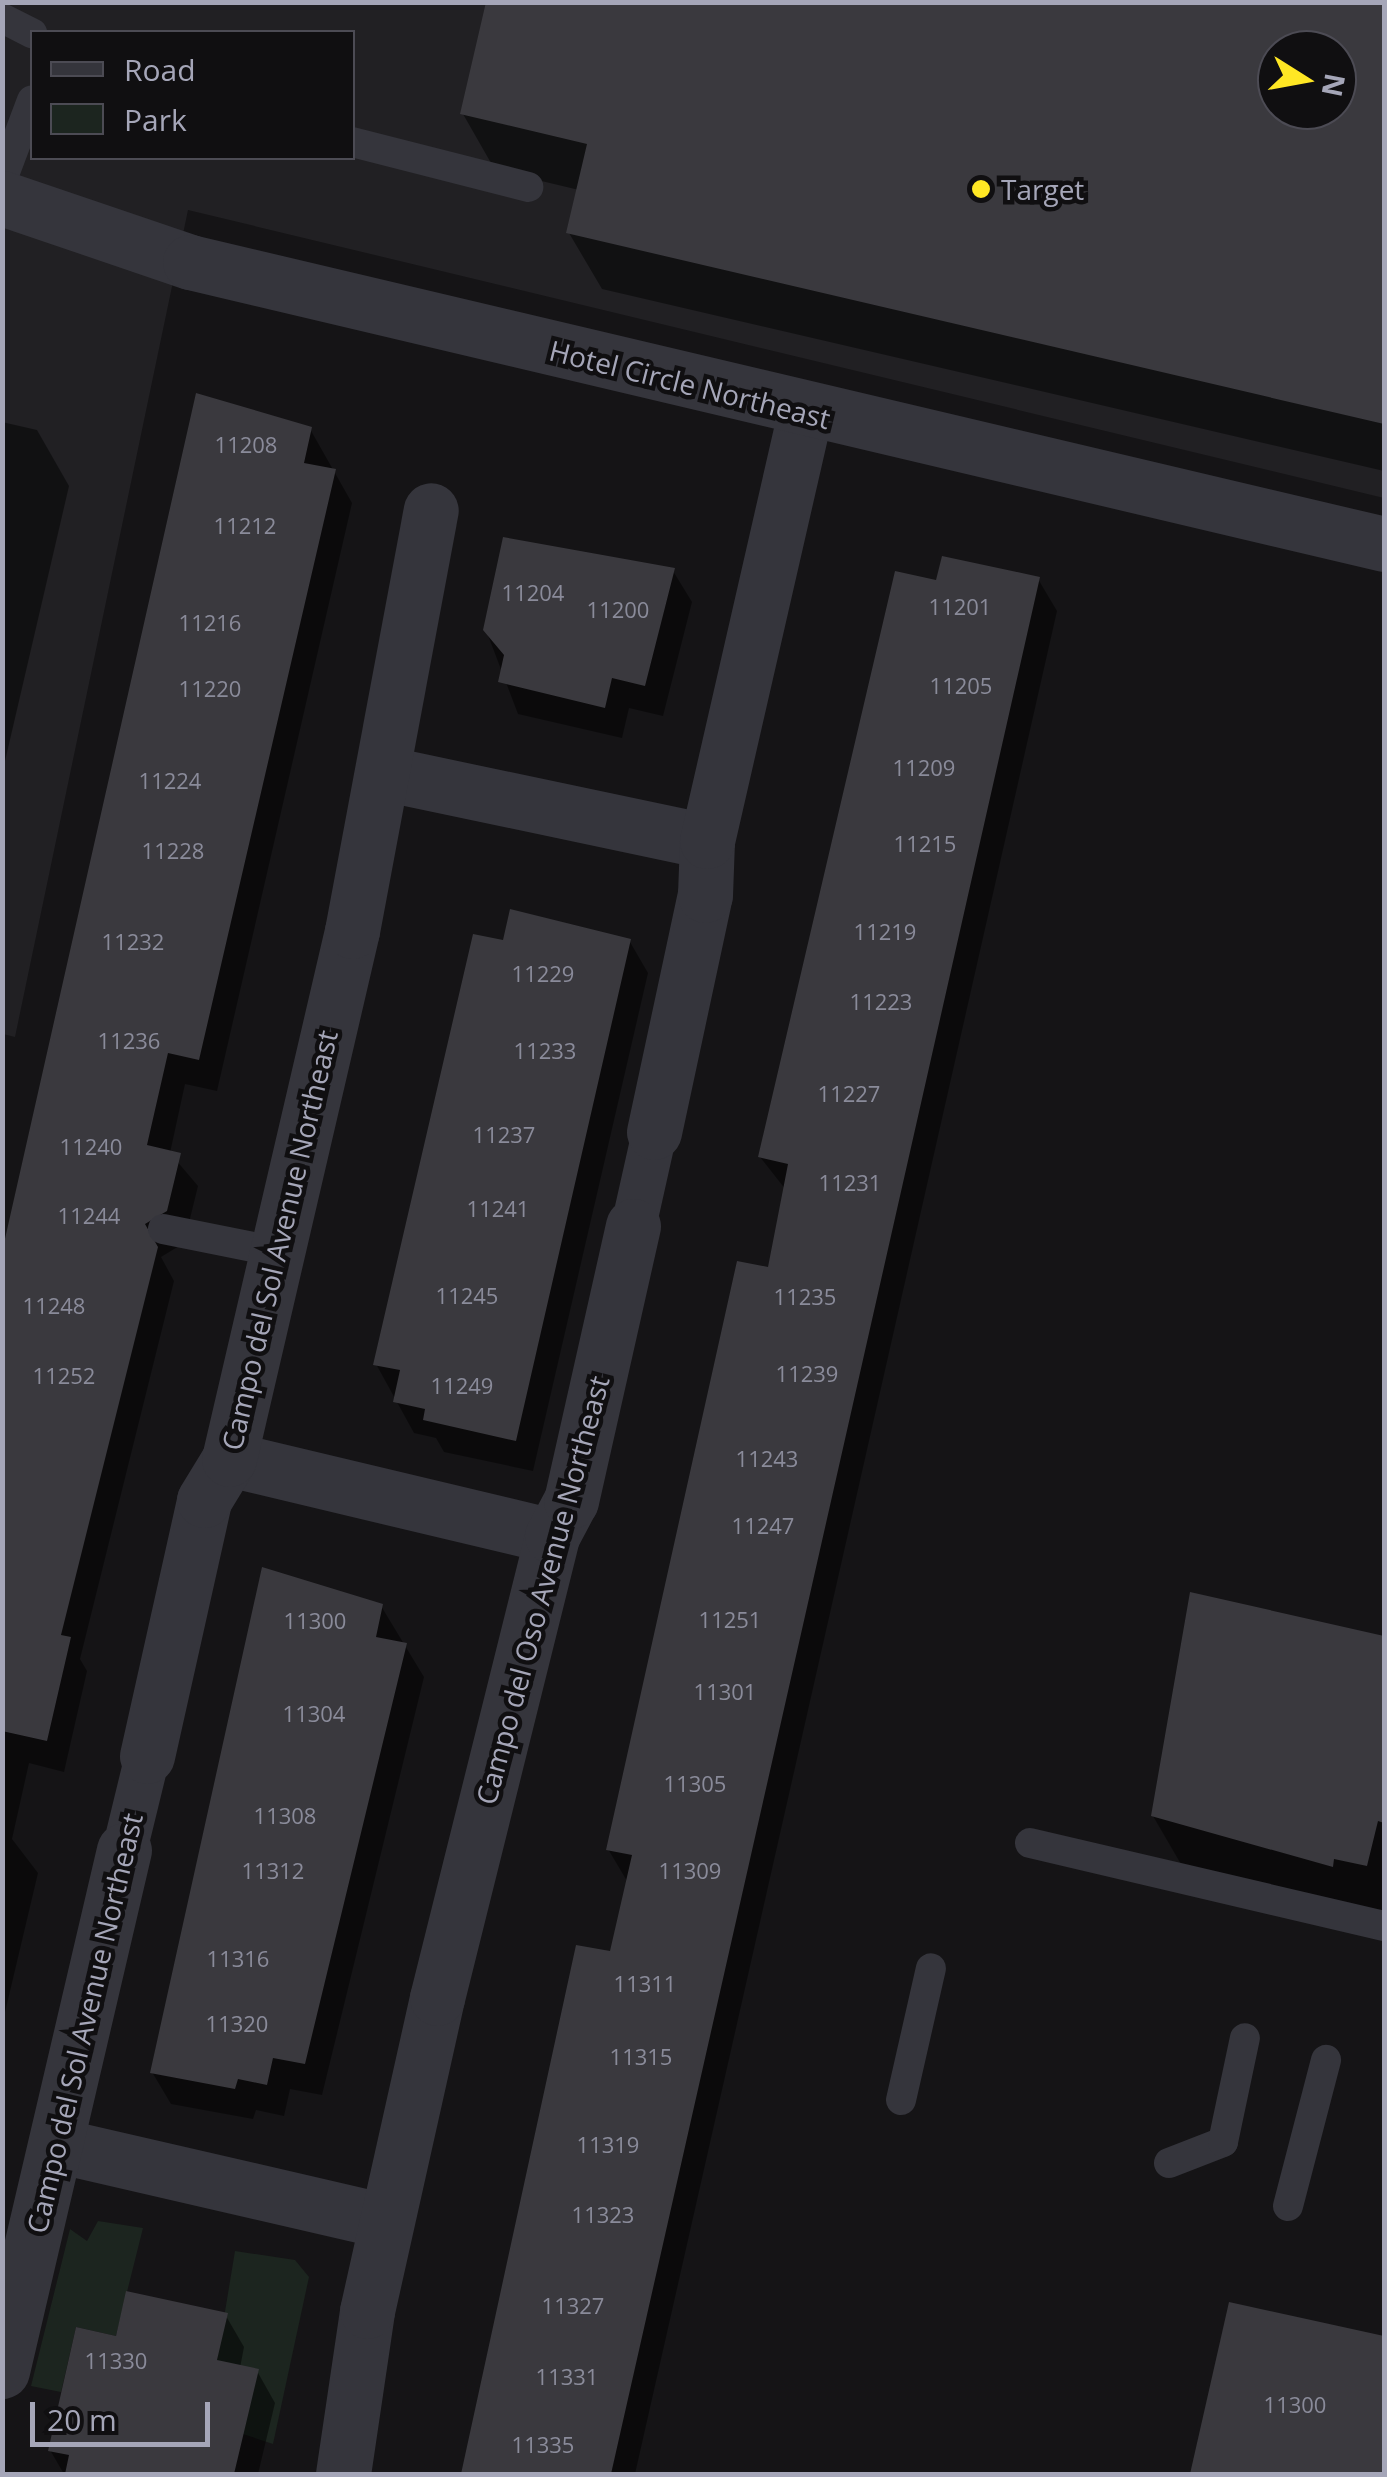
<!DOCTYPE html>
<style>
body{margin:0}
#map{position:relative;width:1387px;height:2477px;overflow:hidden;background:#151416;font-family:"Open Sans",sans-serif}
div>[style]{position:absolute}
.built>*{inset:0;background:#212023}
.green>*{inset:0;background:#1c251f}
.shadow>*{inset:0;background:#0007}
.building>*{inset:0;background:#3a393e}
.service>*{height:30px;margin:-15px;padding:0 15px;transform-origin:15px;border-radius:15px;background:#35353c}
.pedestrian>*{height:45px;margin:-22.5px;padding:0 22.5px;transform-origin:22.5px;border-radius:22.5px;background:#35353c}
.minor>*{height:55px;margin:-27.5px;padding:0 27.5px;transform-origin:27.5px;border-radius:27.5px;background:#35353c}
.tertiary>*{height:55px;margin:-27.5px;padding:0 27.5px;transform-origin:27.5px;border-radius:27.5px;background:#35353c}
.dots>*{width:28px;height:28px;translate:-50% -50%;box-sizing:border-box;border:5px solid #100f11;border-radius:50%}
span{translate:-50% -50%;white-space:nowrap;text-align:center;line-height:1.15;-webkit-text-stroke:9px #100f11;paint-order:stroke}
.number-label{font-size:22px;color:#8a8b9a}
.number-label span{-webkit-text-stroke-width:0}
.poi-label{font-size:28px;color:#a5a6b8}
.left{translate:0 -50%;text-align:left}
.street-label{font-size:28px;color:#a5a6b8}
.frame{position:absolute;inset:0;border:5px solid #a5a6b8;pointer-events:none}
.legend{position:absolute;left:30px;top:30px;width:325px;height:130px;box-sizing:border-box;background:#100f11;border:2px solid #4c4b54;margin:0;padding:12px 18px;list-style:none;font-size:30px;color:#a5a6b8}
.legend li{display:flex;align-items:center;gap:20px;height:50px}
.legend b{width:50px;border:2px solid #4c4b54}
.north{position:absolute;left:1257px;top:30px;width:100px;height:100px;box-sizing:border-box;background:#100f11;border:2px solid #4c4b54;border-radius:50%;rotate:101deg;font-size:28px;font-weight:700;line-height:40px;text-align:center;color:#a5a6b8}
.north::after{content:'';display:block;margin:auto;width:35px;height:45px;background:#ffe724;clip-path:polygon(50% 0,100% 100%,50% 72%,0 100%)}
.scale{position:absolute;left:30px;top:2402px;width:180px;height:45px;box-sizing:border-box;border:5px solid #a5a6b8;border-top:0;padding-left:12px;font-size:30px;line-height:35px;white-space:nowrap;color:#a5a6b8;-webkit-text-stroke:8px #100f11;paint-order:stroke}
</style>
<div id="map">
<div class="built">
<i style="clip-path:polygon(evenodd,3px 3px,1384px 3px,1384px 498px,188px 210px,15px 1037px,3px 1034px,3px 3px,32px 32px,352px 32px,352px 158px,32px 158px,32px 32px,3px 3px,1277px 50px,1337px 50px,1337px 110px,1277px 110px,1277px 50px)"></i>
</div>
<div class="green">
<i style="clip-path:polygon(98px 2221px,143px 2228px,116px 2336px,76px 2327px,61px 2392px,31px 2386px,70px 2229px,87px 2241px)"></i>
<i style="clip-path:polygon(235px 2251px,295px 2260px,309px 2277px,273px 2444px,243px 2434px,217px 2360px)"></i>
</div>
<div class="shadow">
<i style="clip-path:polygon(evenodd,489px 2px,1384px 2px,1384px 471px,602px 289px,569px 233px,579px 190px,495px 170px,463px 114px,489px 2px,1277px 50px,1337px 50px,1337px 110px,1277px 110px,1277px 50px)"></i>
<i style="clip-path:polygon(2px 422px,37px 430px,69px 486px,2px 774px)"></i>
<i style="clip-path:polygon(310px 429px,352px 503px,217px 1091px,185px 1084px,170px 1153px,198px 1186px,184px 1243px,161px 1257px,174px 1281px,80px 1659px,87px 1671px,64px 1772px,29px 1763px,12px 1839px,38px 1873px,2px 2025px,2px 1271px)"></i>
<i style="clip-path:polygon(673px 571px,692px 602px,663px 716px,629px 708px,622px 738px,518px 714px,486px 630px)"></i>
<i style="clip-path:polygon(1038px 579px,1057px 611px,635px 2474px,464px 2474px,578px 1948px,612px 1954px,627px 1881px,608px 1849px,770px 1270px,786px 1190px,760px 1157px)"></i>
<i style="clip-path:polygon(630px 942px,648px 973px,533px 1471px,444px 1452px,436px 1438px,414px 1433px,376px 1364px,504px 943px)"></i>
<i style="clip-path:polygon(264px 1570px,381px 1606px,424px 1677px,322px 2095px,290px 2089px,284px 2116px,256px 2110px,253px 2119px,171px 2104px,152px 2072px)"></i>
<i style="clip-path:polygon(1192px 1595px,1384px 1639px,1384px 1917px,1185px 1871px,1153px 1816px)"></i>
<i style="clip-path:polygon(1231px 2305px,1384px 2339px,1384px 2474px,1193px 2474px)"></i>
<i style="clip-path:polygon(226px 2316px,244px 2347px,240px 2368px,257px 2371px,275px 2403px,258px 2474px,64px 2474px,50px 2450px,118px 2339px)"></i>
</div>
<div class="building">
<i style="clip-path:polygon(evenodd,486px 2px,1384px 2px,1384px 424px,566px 233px,587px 144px,460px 114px,486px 2px,1277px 50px,1337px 50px,1337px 110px,1277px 110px,1277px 50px)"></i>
<i style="clip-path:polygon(196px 393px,312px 427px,304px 463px,336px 469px,199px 1060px,168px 1053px,147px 1145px,181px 1153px,167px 1211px,145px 1224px,158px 1247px,61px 1635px,71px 1637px,47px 1741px,2px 1731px,2px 1252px)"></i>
<i style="clip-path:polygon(503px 537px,675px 568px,645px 686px,612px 678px,605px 708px,498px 682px,504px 655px,483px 630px)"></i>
<i style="clip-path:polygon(942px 556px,1040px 577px,611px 2474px,461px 2474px,576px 1945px,610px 1951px,632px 1855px,606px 1850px,737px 1261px,768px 1267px,788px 1164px,758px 1157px,895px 571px,936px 580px)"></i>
<i style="clip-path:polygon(510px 909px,631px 939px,516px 1441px,423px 1420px,425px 1409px,393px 1402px,400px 1370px,373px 1365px,473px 934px,503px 940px)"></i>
<i style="clip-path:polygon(262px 1567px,383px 1604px,376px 1637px,407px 1643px,305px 2064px,273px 2058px,267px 2085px,238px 2079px,235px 2089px,150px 2073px)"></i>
<i style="clip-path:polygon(1190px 1592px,1384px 1636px,1384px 1823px,1378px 1821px,1367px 1866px,1334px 1859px,1333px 1867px,1151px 1816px)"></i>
<i style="clip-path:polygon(126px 2291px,228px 2313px,217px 2360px,259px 2369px,234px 2474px,65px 2474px,69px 2455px,48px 2451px,76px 2327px,116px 2336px)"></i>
<i style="clip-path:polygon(1229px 2302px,1384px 2336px,1384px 2474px,1190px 2474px)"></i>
</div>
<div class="service">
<i style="left:2px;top:18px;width:34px;rotate:27deg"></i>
<i style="left:352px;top:142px;width:182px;rotate:14.3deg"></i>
<i style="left:2px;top:180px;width:85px;rotate:-69.4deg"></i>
<i style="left:163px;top:1229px;width:117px;rotate:11.3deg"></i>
<i style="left:1030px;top:1843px;width:364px;rotate:13.2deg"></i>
<i style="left:901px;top:2100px;width:135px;rotate:-77.2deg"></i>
<i style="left:1169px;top:2163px;width:58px;rotate:-21.3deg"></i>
<i style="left:1223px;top:2142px;width:106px;rotate:-78.1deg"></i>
<i style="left:1288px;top:2206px;width:151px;rotate:-75.4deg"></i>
</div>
<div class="pedestrian">
<i style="left:633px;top:1226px;width:96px;rotate:-77.4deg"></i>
<i style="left:124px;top:1850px;width:97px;rotate:-76.3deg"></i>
</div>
<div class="minor">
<i style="left:388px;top:774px;width:326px;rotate:11.9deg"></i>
<i style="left:654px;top:1132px;width:242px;rotate:-77.9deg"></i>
<i style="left:705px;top:895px;width:54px;rotate:-87.9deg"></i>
<i style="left:707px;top:841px;width:440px;rotate:-77.1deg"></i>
<i style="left:229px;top:1459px;width:332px;rotate:13.4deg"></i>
<i style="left:147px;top:1756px;width:262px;rotate:-77.4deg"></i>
<i style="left:204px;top:1500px;width:48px;rotate:-58.6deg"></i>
<i style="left:229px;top:1459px;width:542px;rotate:-76.89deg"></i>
<i style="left:352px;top:931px;width:428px;rotate:-79.4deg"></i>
<i style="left:56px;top:2145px;width:339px;rotate:13deg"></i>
<i style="left:2px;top:2371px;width:535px;rotate:-76.82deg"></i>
<i style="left:343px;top:2474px;width:165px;rotate:-81.6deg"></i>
<i style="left:367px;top:2311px;width:321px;rotate:-77.4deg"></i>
<i style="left:437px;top:1998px;width:476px;rotate:-76deg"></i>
<i style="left:552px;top:1536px;width:40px;rotate:-62deg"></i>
<i style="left:571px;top:1501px;width:282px;rotate:-77.3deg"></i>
</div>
<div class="tertiary">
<i style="left:2px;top:198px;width:199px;rotate:18.8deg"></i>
<i style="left:190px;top:262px;width:1227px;rotate:13.29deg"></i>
</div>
<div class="dots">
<i style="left:981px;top:189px;background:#ffe724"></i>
</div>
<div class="number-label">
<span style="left:246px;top:445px">11208</span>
<span style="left:245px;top:526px">11212</span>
<span style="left:533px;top:593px">11204</span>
<span style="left:960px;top:607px">11201</span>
<span style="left:618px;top:610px">11200</span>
<span style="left:210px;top:623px">11216</span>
<span style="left:961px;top:686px">11205</span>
<span style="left:210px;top:689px">11220</span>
<span style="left:924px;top:768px">11209</span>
<span style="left:170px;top:781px">11224</span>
<span style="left:925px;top:844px">11215</span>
<span style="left:173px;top:851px">11228</span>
<span style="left:885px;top:932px">11219</span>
<span style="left:133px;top:942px">11232</span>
<span style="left:543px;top:974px">11229</span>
<span style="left:881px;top:1002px">11223</span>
<span style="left:129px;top:1041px">11236</span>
<span style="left:545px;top:1051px">11233</span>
<span style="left:849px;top:1094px">11227</span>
<span style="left:504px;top:1135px">11237</span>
<span style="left:91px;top:1147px">11240</span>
<span style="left:850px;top:1183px">11231</span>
<span style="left:498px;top:1209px">11241</span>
<span style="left:89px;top:1216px">11244</span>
<span style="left:467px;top:1296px">11245</span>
<span style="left:805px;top:1297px">11235</span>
<span style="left:54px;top:1306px">11248</span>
<span style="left:807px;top:1374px">11239</span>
<span style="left:64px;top:1376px">11252</span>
<span style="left:462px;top:1386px">11249</span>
<span style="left:767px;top:1459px">11243</span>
<span style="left:763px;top:1526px">11247</span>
<span style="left:730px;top:1620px">11251</span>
<span style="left:315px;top:1621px">11300</span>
<span style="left:725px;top:1692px">11301</span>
<span style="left:314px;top:1714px">11304</span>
<span style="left:695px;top:1784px">11305</span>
<span style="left:285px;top:1816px">11308</span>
<span style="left:273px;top:1871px">11312</span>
<span style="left:690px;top:1871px">11309</span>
<span style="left:238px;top:1959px">11316</span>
<span style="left:645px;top:1984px">11311</span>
<span style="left:237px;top:2024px">11320</span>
<span style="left:641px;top:2057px">11315</span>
<span style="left:608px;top:2145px">11319</span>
<span style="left:603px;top:2215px">11323</span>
<span style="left:573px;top:2306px">11327</span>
<span style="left:116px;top:2361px">11330</span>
<span style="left:567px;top:2377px">11331</span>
<span style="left:1295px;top:2405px">11300</span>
<span style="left:543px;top:2445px">11335</span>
</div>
<div class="poi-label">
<span class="left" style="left:1001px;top:189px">Target</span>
</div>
<div class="street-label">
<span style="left:690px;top:384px;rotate:14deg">Hotel Circle Northeast</span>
<span style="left:279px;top:1240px;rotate:-77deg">Campo del Sol Avenue Northeast</span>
<span style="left:542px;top:1590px;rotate:-75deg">Campo del Oso Avenue Northeast</span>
<span style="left:84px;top:2023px;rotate:-77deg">Campo del Sol Avenue Northeast</span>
</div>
<div class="frame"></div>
<ul class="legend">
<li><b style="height:12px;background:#35353c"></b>Road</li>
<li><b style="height:28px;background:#1c251f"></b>Park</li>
</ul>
<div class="north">N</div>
<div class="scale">20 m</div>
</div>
